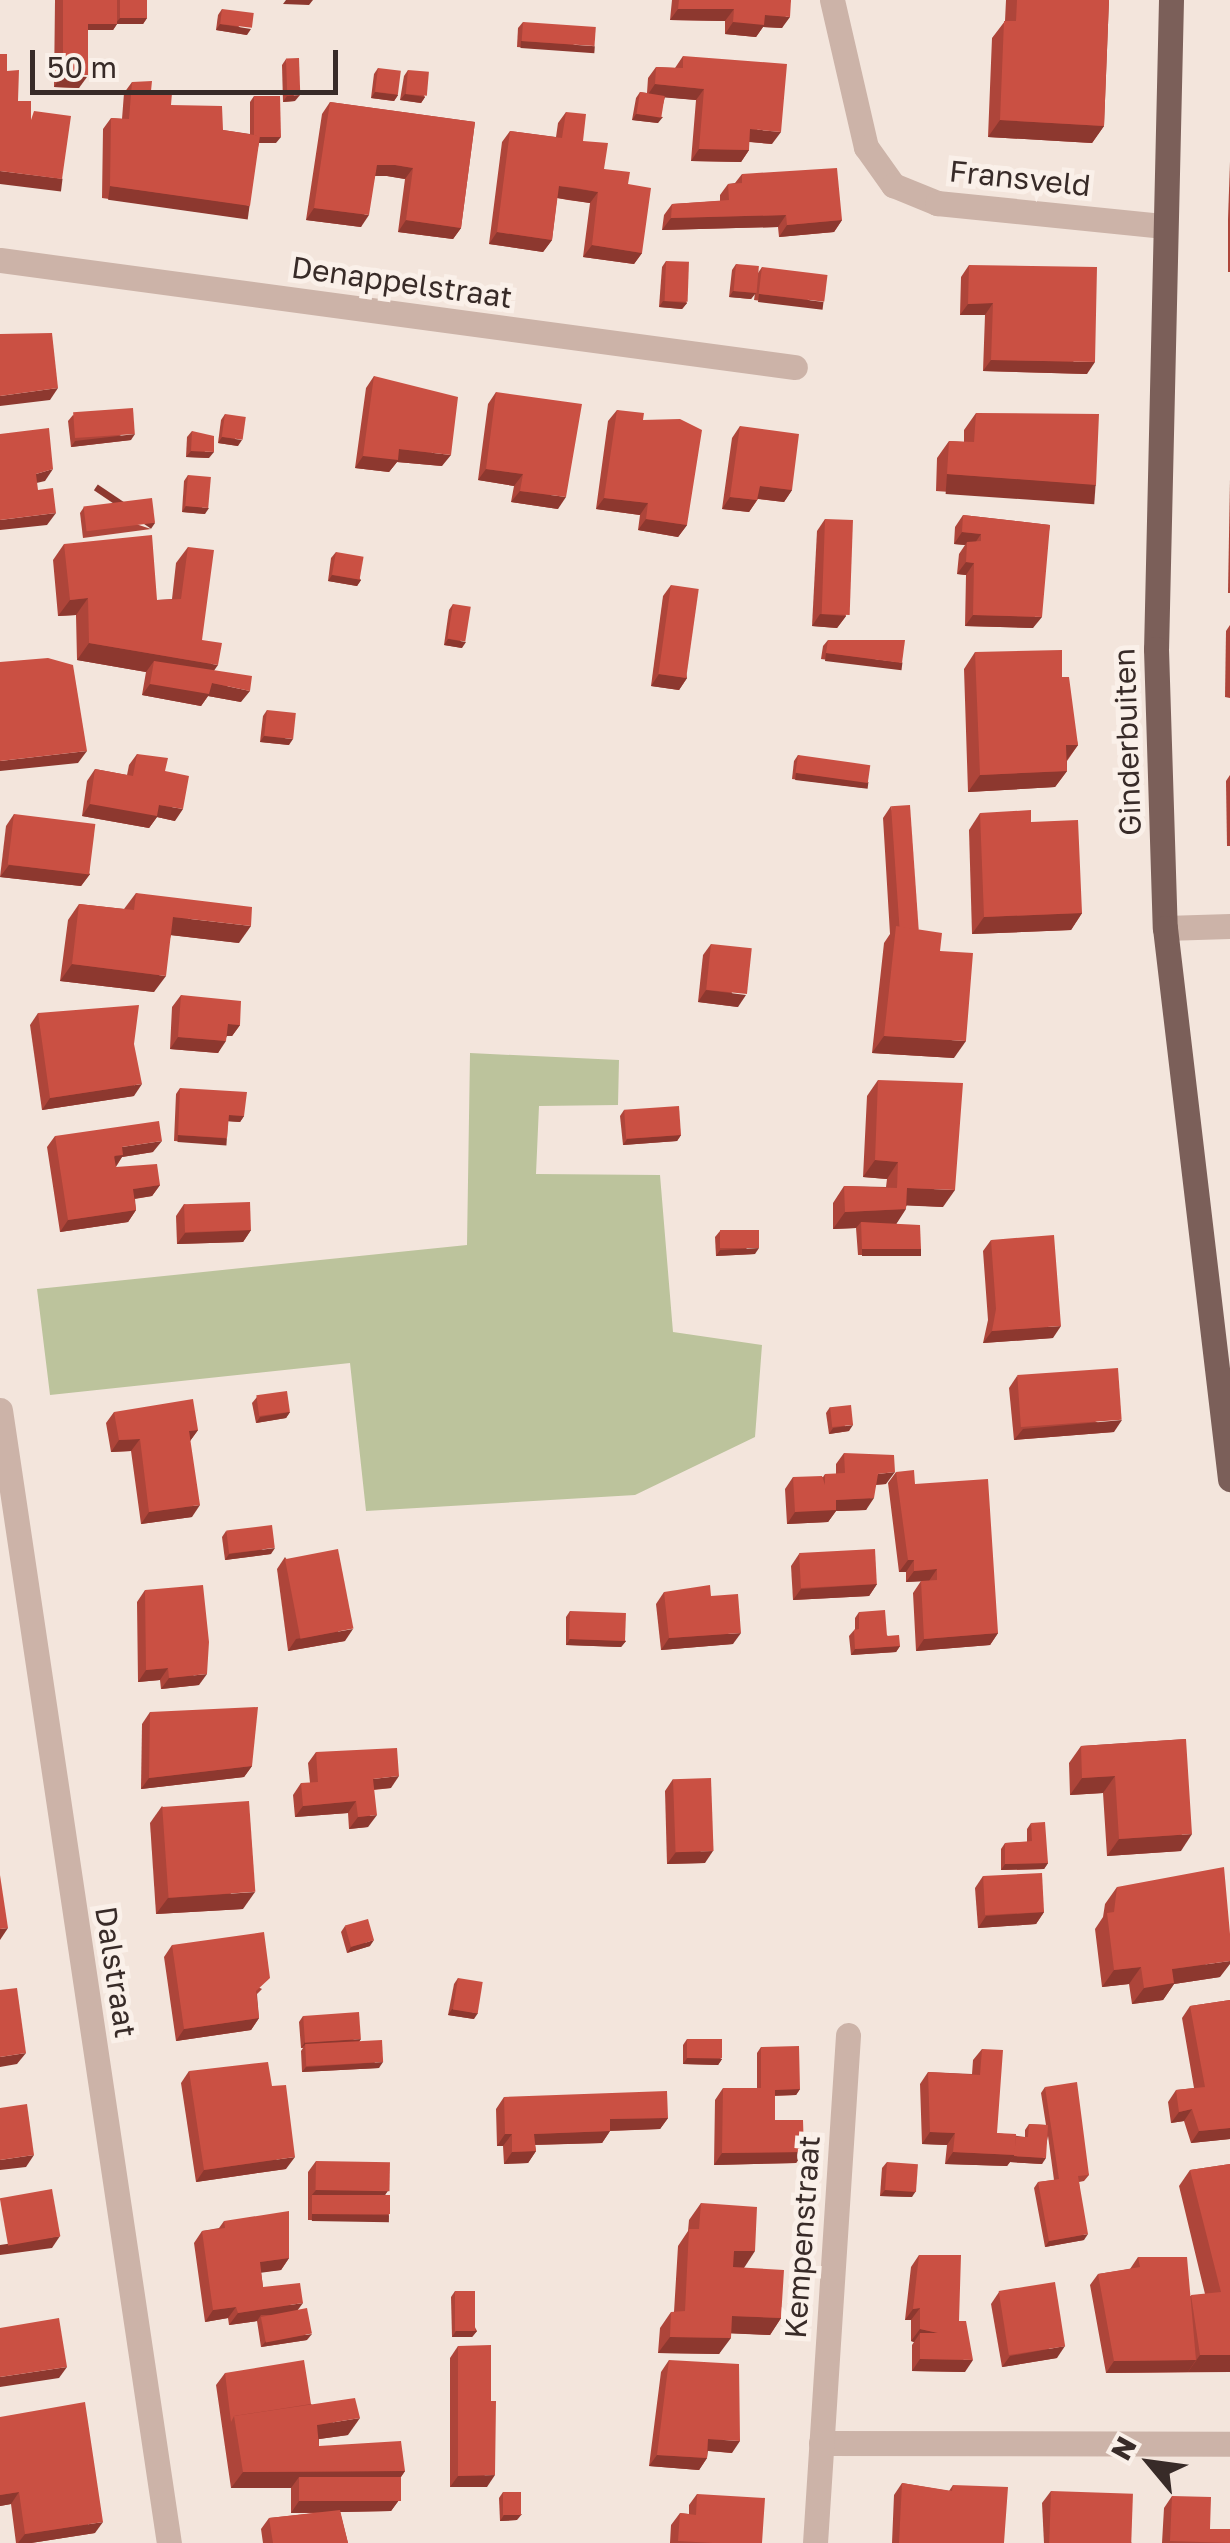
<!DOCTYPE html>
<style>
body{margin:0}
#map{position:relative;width:1230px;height:2543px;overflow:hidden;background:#f3e5dc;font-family:"Golos Text",sans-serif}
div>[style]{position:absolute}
.green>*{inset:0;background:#bcc39c}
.minor>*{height:25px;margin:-12.5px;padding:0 12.5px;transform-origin:12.5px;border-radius:12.5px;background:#ccb3a8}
.major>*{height:25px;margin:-12.5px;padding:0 12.5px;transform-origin:12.5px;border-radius:12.5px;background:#7b5f59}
.wall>*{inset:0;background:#ae453a}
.shaded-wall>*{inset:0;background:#8d382f;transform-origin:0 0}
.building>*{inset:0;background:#ca5043;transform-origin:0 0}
span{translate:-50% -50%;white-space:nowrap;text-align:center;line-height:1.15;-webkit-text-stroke:10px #faf0e9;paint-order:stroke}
.street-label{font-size:30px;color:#382b28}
.north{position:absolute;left:1100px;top:2413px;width:100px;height:100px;-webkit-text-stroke:8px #faf0e9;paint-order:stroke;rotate:299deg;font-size:28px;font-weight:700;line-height:40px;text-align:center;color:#382b28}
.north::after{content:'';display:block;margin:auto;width:35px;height:45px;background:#382b28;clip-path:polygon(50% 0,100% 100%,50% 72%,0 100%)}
.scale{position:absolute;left:30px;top:50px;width:308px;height:45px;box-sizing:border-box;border:5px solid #382b28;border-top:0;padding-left:12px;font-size:30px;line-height:35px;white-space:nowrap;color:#382b28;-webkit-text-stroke:8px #faf0e9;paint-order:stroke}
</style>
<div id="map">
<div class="green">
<i style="clip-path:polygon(470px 1053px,619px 1060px,618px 1105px,539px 1106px,536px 1174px,660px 1175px,673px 1332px,762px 1345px,755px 1437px,635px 1495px,366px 1511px,350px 1363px,50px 1395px,37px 1289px,467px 1245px)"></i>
</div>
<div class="minor">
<i style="left:832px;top:0;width:151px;rotate:77deg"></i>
<i style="left:866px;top:147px;width:47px;rotate:54.6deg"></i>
<i style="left:893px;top:185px;width:48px;rotate:22.2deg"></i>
<i style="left:937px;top:203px;width:226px;rotate:5.8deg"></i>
<i style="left:0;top:260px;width:802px;rotate:7.67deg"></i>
<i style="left:1165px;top:928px;width:65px;rotate:-1.8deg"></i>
<i style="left:0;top:1410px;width:1146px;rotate:81.52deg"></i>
<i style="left:821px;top:2443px;width:409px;rotate:0.1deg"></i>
<i style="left:815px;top:2543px;width:509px;rotate:-86.28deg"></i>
</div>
<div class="major">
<i style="left:1171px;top:0;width:649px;rotate:91.32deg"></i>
<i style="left:1156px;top:649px;width:279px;rotate:88.2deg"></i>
<i style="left:1165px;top:928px;width:555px;rotate:83.27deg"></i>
</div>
<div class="wall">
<i style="clip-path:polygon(55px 0,147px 0,147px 18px,143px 24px,117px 24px,113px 30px,87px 30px,79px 88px,54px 87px)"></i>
<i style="clip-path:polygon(672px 0,791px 0,782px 28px,763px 27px,756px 37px,725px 34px,725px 21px,670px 20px)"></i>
<i style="clip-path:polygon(1006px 0,1109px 0,1104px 126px,1092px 143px,988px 137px,992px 38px,1005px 21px)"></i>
<i style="clip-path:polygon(222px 9px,247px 35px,216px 30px,218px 15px)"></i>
<i style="clip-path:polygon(523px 22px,591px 52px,517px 47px,518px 28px)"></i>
<i style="clip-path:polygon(683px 56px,772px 144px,749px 142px,749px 150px,741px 162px,691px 161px,696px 100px,665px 97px,658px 123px,632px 120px,636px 98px,640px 92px,647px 93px,648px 78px,656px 67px,675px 68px)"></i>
<i style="clip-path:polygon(286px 59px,295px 101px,283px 102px,282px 65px)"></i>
<i style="clip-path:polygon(378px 68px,398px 95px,394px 101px,371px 98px,374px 74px)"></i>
<i style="clip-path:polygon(408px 70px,425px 97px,421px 103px,400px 100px,404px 76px)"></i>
<i style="clip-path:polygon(132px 82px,151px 91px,171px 105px,223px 130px,250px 134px,250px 102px,254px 96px,276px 143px,259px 143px,242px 218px,102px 198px,103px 129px,111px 118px,122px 119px,124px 93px)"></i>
<i style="clip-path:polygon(330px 102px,475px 122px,461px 228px,453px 239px,398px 232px,405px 179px,387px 176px,375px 176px,361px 227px,306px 220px,322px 114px)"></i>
<i style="clip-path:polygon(566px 112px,583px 141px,604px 169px,628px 184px,642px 253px,634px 264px,583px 257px,590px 203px,568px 200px,557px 198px,552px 240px,543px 252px,489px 244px,502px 142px,510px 131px,556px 137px,558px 123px)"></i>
<i style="clip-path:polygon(1230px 162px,1230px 272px,1228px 272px,1228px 219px)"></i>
<i style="clip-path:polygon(742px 174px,842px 220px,834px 232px,779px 237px,778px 227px,662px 230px,664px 215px,672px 204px,720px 201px,720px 195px,728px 184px,735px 183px)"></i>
<i style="clip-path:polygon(666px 261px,687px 303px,682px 309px,659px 307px,662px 267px)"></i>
<i style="clip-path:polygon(736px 264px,758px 273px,762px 267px,820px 308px,754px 300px,755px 293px,751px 299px,729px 297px,732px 270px)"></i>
<i style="clip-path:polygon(969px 265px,1087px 374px,983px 371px,985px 315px,960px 315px,961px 277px)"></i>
<i style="clip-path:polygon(374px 376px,442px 466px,397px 462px,389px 472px,355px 468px,366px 388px)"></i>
<i style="clip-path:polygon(496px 392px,558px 509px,511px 502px,514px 486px,478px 480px,488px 404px)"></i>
<i style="clip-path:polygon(617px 410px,643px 420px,687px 525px,678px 537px,638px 530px,640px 515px,596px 509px,608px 421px)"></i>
<i style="clip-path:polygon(976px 413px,1096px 485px,1084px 502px,936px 491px,937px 458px,949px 441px,964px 442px,964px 430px)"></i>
<i style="clip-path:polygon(225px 414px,238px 446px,218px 443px,221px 420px)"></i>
<i style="clip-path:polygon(73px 415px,131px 440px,71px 447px,68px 421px)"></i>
<i style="clip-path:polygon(740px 426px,792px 490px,784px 502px,758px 499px,749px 512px,722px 509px,732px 438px)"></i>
<i style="clip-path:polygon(192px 431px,209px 458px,186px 457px,187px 437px)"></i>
<i style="clip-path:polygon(188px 475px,205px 514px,182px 512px,184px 481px)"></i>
<i style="clip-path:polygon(1230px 479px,1230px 593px,1228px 593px)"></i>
<i style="clip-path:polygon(84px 507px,151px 529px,83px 538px,80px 513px)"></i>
<i style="clip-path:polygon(963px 515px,1050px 525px,1033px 628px,965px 626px,966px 575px,957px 574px,959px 554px,965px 545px,954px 544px,955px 527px)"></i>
<i style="clip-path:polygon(825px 519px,846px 616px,837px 628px,812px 626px,817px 531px)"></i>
<i style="clip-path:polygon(64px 544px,157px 600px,172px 599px,176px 563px,188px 547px,202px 640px,214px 671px,241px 702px,208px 696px,201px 706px,142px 695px,146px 672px,77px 660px,76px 615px,58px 616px,53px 560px)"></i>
<i style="clip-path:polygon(336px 552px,361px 580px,357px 586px,328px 581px,331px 558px)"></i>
<i style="clip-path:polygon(671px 585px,687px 678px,679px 690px,651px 686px,663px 596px)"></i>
<i style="clip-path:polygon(453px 604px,462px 648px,444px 645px,449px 610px)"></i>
<i style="clip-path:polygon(1230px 625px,1230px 698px,1225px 697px,1226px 631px)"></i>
<i style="clip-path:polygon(828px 640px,898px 669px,821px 659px,823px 646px)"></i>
<i style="clip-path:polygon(975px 652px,1062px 677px,1078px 745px,1067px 761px,1067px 771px,1055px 787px,968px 792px,964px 669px)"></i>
<i style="clip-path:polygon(267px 710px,289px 745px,260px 742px,263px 716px)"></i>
<i style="clip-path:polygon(137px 754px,165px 771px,175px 821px,157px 817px,149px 828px,82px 816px,87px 781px,95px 769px,127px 775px,129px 765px)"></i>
<i style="clip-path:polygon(798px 755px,864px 788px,792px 779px,794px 761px)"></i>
<i style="clip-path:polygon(1230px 775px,1230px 846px,1227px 846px,1226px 781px)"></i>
<i style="clip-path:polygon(891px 806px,918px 930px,940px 951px,954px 1058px,872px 1053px,884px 943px,890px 934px,883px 818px)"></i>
<i style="clip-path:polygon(980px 813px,1082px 913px,1071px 930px,972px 934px,969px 830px)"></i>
<i style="clip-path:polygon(14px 814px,90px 874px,81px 886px,0 877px,6px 826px)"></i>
<i style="clip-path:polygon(136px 893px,239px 943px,171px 935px,154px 992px,60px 981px,68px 920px,79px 904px,124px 909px)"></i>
<i style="clip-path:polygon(711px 944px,738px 1007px,698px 1002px,703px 955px)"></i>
<i style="clip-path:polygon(181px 995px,240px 1025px,232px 1036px,227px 1036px,218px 1053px,170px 1049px,172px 1007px)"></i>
<i style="clip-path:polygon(38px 1013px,134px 1044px,134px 1096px,42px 1110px,30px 1025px)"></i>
<i style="clip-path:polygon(878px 1080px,943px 1207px,907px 1205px,896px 1224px,921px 1249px,917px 1255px,858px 1255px,856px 1228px,833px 1229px,833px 1203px,844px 1186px,886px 1187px,887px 1179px,863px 1177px,867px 1096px)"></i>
<i style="clip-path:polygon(180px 1088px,244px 1116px,240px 1122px,228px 1121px,227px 1138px,223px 1144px,174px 1141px,176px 1094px)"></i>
<i style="clip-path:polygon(624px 1110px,681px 1135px,677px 1141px,623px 1145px,620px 1116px)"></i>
<i style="clip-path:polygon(55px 1136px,153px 1152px,122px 1157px,116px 1167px,160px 1185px,152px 1196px,135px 1199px,136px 1210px,128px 1222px,60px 1232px,47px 1147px)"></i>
<i style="clip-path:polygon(184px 1204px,251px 1230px,243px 1242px,177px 1244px,176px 1216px)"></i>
<i style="clip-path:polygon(720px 1231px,755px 1254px,716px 1256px,715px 1237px)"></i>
<i style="clip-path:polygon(991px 1240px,1053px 1338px,983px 1343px,988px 1320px,983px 1251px)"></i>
<i style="clip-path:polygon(1017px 1376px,1114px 1432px,1014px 1440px,1009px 1388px)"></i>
<i style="clip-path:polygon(257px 1397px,290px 1412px,286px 1418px,256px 1423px,252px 1403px)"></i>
<i style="clip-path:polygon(830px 1407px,849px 1431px,829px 1434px,826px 1413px)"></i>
<i style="clip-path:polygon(114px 1412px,198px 1430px,190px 1441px,192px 1517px,141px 1524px,131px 1451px,111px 1452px,106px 1423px)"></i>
<i style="clip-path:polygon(844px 1453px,886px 1484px,876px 1485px,866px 1510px,836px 1511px,828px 1522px,787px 1524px,785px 1489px,793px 1477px,823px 1477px,825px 1474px,836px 1474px,836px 1464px)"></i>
<i style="clip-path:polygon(896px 1472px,915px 1484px,998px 1633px,990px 1645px,916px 1651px,913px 1593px,921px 1581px,906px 1582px,906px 1572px,899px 1572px,888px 1483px)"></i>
<i style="clip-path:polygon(226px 1531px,271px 1554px,225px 1560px,222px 1537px)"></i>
<i style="clip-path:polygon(799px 1554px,877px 1584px,869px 1596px,793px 1600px,791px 1566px)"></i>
<i style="clip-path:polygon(285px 1557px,345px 1641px,288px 1651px,277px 1569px)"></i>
<i style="clip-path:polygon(145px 1590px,199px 1685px,161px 1689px,160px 1680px,138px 1682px,137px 1602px)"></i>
<i style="clip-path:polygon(664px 1592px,711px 1596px,733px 1644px,661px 1650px,656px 1604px)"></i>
<i style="clip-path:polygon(570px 1611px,626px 1641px,621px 1647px,566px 1645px,566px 1617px)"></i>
<i style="clip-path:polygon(859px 1612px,900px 1646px,896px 1652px,851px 1655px,849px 1636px,855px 1629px,855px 1618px)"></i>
<i style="clip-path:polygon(150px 1712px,252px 1766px,244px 1777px,141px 1789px,142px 1724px)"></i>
<i style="clip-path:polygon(1186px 1739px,1181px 1851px,1107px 1856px,1103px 1793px,1070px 1795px,1069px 1763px,1081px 1746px)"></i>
<i style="clip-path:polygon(316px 1752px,391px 1788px,374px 1790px,368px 1827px,349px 1829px,348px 1813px,295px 1817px,293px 1795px,301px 1783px,310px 1783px,308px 1763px)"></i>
<i style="clip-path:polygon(673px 1779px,705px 1863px,667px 1864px,665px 1791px)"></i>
<i style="clip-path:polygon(162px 1806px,243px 1909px,156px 1914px,150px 1823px)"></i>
<i style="clip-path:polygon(1031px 1823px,1048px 1863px,1044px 1869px,1001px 1870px,1001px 1849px,1005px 1843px,1027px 1842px,1027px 1829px)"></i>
<i style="clip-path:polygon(983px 1876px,1044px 1912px,1036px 1924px,978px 1928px,975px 1888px)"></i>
<i style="clip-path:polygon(1117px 1887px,1220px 1977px,1174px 1984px,1163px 2000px,1132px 2004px,1129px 1984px,1102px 1987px,1095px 1929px,1103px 1917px,1105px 1904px)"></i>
<i style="clip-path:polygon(345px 1926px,370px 1946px,347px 1953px,341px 1932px)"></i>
<i style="clip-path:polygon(172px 1945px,262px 1989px,257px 1994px,259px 2018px,251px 2030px,176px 2041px,164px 1957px)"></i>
<i style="clip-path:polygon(458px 1978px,474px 2019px,448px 2015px,454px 1984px)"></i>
<i style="clip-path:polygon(1230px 2000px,1230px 2139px,1191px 2143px,1184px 2121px,1171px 2123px,1168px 2102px,1176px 2090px,1194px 2088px,1182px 2018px,1190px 2006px)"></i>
<i style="clip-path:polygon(303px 2016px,359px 2042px,379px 2068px,302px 2072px,301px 2051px,303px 2048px,301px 2048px,299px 2022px)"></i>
<i style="clip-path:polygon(687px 2039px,722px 2059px,718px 2065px,683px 2064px,683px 2045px)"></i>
<i style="clip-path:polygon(761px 2047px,800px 2089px,796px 2095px,775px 2096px,775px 2120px,804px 2152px,796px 2163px,714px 2165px,715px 2100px,723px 2088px,757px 2088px,757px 2053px)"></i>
<i style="clip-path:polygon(982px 2049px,997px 2133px,1025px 2137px,1025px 2130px,1029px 2124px,1046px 2125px,1041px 2093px,1045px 2087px,1089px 2175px,1084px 2181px,1079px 2182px,1084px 2240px,1045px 2247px,1034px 2188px,1038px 2182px,1054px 2180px,1048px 2136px,1042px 2164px,1010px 2162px,1007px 2166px,945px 2164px,947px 2145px,922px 2144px,920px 2084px,928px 2072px,972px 2074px,973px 2060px)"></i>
<i style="clip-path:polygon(189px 2071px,286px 2169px,196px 2182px,181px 2083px)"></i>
<i style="clip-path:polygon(504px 2097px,668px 2118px,660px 2129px,610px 2131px,602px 2143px,535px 2145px,536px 2151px,528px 2163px,504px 2164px,503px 2146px,497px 2146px,496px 2109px)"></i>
<i style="clip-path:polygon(316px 2161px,389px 2189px,385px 2195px,389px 2215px,385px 2221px,308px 2220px,308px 2172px)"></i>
<i style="clip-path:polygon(887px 2162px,912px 2197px,880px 2196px,882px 2168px)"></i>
<i style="clip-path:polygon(1230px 2164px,1230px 2372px,1106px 2373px,1090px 2285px,1098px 2274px,1130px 2269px,1138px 2257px,1190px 2296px,1205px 2294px,1179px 2186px,1190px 2170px)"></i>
<i style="clip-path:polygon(701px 2203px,744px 2268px,781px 2318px,770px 2335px,731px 2333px,719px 2354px,658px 2353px,660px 2328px,671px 2312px,674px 2312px,678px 2246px,688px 2231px,689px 2220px)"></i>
<i style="clip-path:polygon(224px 2221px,289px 2258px,281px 2270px,261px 2272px,263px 2287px,298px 2310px,307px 2340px,261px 2347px,257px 2321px,229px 2325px,228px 2318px,205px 2322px,194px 2243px,202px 2231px,219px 2228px)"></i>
<i style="clip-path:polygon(919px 2255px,959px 2321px,965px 2372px,912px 2371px,912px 2345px,914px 2342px,911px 2341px,911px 2320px,905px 2320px,911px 2267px)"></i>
<i style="clip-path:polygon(455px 2291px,477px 2331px,472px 2337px,452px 2337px,451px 2297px)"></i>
<i style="clip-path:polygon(999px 2292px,1057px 2358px,1002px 2367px,991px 2304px)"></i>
<i style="clip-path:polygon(458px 2346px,487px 2487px,450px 2487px,450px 2358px)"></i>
<i style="clip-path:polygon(669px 2360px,732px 2453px,708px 2451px,707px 2458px,699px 2470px,649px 2466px,661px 2372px)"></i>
<i style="clip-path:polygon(225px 2373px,311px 2404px,348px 2435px,319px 2439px,319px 2446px,405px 2471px,401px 2477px,399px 2500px,391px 2511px,340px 2512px,348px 2543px,263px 2543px,261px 2529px,269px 2518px,316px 2513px,291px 2513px,291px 2488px,231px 2488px,216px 2385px)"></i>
<i style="clip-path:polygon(0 2417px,95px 2533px,31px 2543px,16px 2543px,11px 2504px,0 2506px)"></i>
<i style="clip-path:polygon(902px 2483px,949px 2491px,953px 2485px,1004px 2543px,892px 2543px,894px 2495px)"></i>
<i style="clip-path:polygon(1051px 2491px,1132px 2543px,1044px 2543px,1042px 2503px)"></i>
<i style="clip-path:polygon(503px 2492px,517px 2520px,500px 2521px,499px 2498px)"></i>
<i style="clip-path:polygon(697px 2494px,762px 2543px,670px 2543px,671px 2525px,680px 2513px,689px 2514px,689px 2505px)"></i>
<i style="clip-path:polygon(1172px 2496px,1210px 2529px,1230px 2543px,1162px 2543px,1164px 2508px)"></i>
</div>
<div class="shaded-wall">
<i style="clip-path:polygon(286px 0,313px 0,309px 5px,283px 4px)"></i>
<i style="clip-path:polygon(678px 9px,734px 9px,725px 21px,670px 20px)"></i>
<i style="clip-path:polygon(765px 15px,790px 17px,782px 28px,763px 27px,756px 37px,725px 34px,733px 22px)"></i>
<i style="clip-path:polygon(120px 18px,147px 18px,143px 24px,115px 24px)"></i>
<i style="clip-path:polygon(83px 24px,117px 24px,113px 30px,79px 30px)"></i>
<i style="clip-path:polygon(220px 24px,251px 29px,247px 35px,216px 30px)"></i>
<i style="left:521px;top:41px;width:74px;height:7px;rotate:4deg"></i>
<i style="clip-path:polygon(62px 75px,87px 77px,79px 88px,54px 87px)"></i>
<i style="clip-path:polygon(655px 84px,704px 89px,696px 100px,647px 96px)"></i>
<i style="clip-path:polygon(375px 92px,398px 95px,394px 101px,371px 98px)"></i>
<i style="clip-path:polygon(405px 94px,425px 97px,421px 103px,400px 100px)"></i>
<i style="clip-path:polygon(300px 95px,295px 101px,283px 102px,287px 96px)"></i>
<i style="clip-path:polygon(636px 114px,663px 117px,658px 123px,632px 120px)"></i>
<i style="clip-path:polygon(1000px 120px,1104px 126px,1092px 143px,988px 137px)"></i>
<i style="clip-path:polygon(750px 129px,781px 132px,772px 144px,742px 141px)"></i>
<i style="clip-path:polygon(254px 137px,281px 137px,276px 143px,250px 143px)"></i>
<i style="clip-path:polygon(699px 149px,749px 150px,741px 162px,691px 161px)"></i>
<i style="clip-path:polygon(377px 165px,395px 165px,413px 168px,405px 179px,387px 176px,368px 176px)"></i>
<i style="left:0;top:171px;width:63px;height:13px;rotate:7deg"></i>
<i style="left:110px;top:186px;width:141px;height:14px;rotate:8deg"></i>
<i style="clip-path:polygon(559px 186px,598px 192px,590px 203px,551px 197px)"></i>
<i style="clip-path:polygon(314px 208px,369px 215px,361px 227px,306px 220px)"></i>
<i style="clip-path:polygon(786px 215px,778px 227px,662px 230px,671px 218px)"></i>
<i style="clip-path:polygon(406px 220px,461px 228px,453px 239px,398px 232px)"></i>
<i style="clip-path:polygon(842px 220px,834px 232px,779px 237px,787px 225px)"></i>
<i style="clip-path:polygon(497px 232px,552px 240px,543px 252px,489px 244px)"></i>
<i style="clip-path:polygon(592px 245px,642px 253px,634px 264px,583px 257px)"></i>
<i style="clip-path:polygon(733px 291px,756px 293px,751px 299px,729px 297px)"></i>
<i style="left:759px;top:294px;width:65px;height:8px;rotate:7deg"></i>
<i style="clip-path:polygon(663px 301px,687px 303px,682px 309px,659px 307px)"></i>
<i style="clip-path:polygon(993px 303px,985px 315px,960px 315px,968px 304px)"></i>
<i style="clip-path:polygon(991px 360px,1095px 362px,1087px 374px,983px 371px)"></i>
<i style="clip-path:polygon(58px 388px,50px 400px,0 406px,0 396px)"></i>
<i style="clip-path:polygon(135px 434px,131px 440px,71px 447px,75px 441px)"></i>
<i style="clip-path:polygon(222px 437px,242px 440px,238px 446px,218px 443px)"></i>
<i style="clip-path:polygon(399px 449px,451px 455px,442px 466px,397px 462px,389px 472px,355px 468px,363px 456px)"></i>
<i style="clip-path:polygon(191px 451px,214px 452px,209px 458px,186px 457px)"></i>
<i style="clip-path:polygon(53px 469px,45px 481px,28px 485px,36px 474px)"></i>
<i style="clip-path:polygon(486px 469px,523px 474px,514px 486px,478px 480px)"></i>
<i style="left:947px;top:474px;width:149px;height:20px;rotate:4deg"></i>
<i style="clip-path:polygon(760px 486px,792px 490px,784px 502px,752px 498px)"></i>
<i style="clip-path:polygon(520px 491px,566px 497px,558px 509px,511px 502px)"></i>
<i style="clip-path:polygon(730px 497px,757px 500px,749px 512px,722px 509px)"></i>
<i style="clip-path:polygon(604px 498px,648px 503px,640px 515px,596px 509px)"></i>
<i style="clip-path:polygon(186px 506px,209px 508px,205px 514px,182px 512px)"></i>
<i style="clip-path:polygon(56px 513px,47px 525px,0 530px,0 520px)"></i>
<i style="clip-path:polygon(646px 519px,687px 525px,678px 537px,638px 530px)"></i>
<i style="left:155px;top:523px;width:7px;height:69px;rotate:124deg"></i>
<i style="clip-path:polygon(962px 532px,981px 534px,973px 546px,967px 542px,965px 545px,954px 544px)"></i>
<i style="clip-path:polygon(966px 562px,974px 563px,966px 575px,957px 574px)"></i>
<i style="clip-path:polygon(332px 575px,361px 580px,357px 586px,328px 581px)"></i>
<i style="clip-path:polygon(88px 598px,76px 615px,58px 616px,70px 600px)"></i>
<i style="clip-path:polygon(820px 614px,846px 616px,837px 628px,812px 626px)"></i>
<i style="clip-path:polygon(973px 615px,1042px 617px,1033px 628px,965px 626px)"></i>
<i style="clip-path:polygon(448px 639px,466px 642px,462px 648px,444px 645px)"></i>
<i style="clip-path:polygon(89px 643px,218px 665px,206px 682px,154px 661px,146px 672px,77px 660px)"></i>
<i style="left:826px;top:653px;width:77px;height:8px;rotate:7deg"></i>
<i style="clip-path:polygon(659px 674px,687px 678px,679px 690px,651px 686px)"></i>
<i style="clip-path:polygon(212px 683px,250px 691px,241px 702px,208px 696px,201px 706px,142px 695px,150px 684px)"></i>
<i style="clip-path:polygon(264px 736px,293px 739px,289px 745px,260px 742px)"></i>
<i style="clip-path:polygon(1066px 745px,1078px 745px,1066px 761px)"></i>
<i style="clip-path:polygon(87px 751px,78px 763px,0 771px,0 761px)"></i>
<i style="clip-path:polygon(1067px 771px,1055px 787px,968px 792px,980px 775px)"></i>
<i style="left:796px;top:773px;width:73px;height:7px;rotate:7deg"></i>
<i style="clip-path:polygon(90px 804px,159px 805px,183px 809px,175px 821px,157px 817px,149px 828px,82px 816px)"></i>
<i style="clip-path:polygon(9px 865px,90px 874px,81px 886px,0 877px)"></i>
<i style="clip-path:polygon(1082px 913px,1071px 930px,972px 934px,984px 917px)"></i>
<i style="clip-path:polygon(173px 917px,251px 926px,239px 943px,161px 934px)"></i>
<i style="clip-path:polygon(72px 964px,166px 976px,154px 992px,60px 981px)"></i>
<i style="clip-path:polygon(706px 990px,746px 995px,738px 1007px,698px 1002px)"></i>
<i style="clip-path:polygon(228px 1024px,240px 1025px,232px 1036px,219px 1036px)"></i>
<i style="clip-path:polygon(884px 1036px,966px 1041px,954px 1058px,872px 1053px)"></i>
<i style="clip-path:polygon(178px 1037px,226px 1041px,218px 1053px,170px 1049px)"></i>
<i style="clip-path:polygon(142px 1084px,134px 1096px,42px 1110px,50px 1098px)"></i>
<i style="clip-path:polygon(229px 1115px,244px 1116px,240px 1122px,224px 1121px)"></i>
<i style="left:178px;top:1135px;width:49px;height:7px;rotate:4deg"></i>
<i style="clip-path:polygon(681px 1135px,677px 1141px,623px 1145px,627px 1139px)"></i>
<i style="clip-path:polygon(162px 1141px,153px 1152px,122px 1157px,115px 1167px,106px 1168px,122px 1147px)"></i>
<i style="clip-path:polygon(875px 1160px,898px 1162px,887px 1179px,863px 1177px)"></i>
<i style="clip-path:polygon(160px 1185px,152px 1196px,125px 1200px,133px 1189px)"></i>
<i style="clip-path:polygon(907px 1188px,955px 1190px,943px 1207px,895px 1205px)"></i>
<i style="clip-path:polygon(906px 1209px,895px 1226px,861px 1222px,856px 1228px,833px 1229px,845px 1212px)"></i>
<i style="clip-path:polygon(136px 1210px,128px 1222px,60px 1232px,68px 1220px)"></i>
<i style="clip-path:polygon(251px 1230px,243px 1242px,177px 1244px,185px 1233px)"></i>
<i style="clip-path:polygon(759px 1248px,755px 1254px,716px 1256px,720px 1250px)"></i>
<i style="left:862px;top:1249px;width:59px;height:7px"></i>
<i style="clip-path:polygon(1061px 1326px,1053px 1338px,983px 1343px,992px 1331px)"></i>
<i style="clip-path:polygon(290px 1412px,286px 1418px,256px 1423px,260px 1417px)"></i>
<i style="clip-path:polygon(1122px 1420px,1114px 1432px,1014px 1440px,1023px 1429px)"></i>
<i style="clip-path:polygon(853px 1425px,849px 1431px,829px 1434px,833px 1428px)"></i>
<i style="clip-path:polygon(198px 1430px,190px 1441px,189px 1431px)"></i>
<i style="clip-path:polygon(140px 1439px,131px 1451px,111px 1452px,119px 1440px)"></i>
<i style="clip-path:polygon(895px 1472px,886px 1484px,870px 1485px,878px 1474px)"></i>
<i style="clip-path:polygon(874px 1498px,866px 1510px,836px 1511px,828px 1522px,787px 1524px,795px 1512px,836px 1500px)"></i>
<i style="clip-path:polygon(200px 1505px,192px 1517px,141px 1524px,149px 1512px)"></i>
<i style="clip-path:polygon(275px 1548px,271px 1554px,225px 1560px,229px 1554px)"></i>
<i style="clip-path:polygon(908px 1560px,914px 1560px,906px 1572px,899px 1572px)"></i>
<i style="clip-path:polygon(937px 1569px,929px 1581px,906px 1582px,914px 1571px)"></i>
<i style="clip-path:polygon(877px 1584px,869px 1596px,793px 1600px,801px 1589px)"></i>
<i style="clip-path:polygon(353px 1629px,345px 1641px,288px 1651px,296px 1639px)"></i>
<i style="clip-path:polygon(741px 1633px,733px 1644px,661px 1650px,669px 1638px)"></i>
<i style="clip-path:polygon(998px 1633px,990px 1645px,916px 1651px,924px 1639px)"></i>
<i style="clip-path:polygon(570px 1639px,626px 1641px,621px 1647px,566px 1645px)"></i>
<i style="clip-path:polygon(900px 1646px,896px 1652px,851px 1655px,855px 1649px)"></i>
<i style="clip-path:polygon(168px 1668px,160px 1680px,138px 1682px,146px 1670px)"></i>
<i style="clip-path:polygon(207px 1674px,199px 1685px,161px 1689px,169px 1678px)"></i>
<i style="clip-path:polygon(252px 1766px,244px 1777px,141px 1789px,149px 1778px)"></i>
<i style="clip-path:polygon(399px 1776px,391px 1788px,365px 1790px,373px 1779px)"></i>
<i style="clip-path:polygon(1115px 1776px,1103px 1793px,1070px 1795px,1082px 1778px)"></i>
<i style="clip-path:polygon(356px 1801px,348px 1813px,295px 1817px,303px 1806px)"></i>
<i style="clip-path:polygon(377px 1815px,368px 1827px,349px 1829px,358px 1817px)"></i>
<i style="clip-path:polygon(1192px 1834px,1181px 1851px,1107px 1856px,1119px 1839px)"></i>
<i style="clip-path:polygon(713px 1851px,705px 1863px,667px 1864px,676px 1852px)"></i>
<i style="clip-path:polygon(1048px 1863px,1044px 1869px,1001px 1870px,1005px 1864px)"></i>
<i style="clip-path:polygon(255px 1892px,243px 1909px,156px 1914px,168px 1898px)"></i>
<i style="clip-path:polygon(1044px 1912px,1036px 1924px,978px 1928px,986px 1916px)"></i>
<i style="clip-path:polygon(8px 1928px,0 1940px,0 1929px)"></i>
<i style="clip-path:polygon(374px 1940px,370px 1946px,347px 1953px,351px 1947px)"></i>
<i style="clip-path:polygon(1230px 1961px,1230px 1964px,1220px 1977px,1174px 1984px,1163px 2000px,1132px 2004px,1144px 1988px,1172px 1969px)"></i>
<i style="clip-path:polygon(1141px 1967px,1129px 1984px,1102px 1987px,1114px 1970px)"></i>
<i style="clip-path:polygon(452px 2009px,478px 2013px,474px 2019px,448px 2015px)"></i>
<i style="clip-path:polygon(259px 2018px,251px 2030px,176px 2041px,184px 2029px)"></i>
<i style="clip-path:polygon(361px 2039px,357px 2045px,305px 2045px,301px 2048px,305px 2042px)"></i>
<i style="clip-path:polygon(26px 2053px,17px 2064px,0 2067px,0 2057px)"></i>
<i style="clip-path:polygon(687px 2058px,722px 2059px,718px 2065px,683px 2064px)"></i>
<i style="clip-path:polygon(383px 2062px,379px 2068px,302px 2072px,306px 2067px)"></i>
<i style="clip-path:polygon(800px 2089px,796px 2095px,757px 2096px,761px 2090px)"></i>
<i style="clip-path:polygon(1192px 2109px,1184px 2121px,1171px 2123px,1179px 2112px)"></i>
<i style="clip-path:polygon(668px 2118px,660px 2129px,601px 2131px,610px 2119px)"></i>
<i style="clip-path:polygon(1230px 2128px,1230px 2139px,1191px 2143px,1199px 2131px)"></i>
<i style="clip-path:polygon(610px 2131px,602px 2143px,526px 2145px,534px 2134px)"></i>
<i style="clip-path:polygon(930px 2132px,955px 2133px,947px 2145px,922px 2144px)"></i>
<i style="clip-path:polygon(505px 2134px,512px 2134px,503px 2146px,497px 2146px)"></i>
<i style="clip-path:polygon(536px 2151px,528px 2163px,504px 2164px,512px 2152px)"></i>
<i style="clip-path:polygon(804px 2152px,796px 2163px,714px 2165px,722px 2153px)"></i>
<i style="clip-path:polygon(953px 2152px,1015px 2155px,1007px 2166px,945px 2164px)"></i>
<i style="clip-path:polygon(34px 2155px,26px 2167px,0 2170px,0 2160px)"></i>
<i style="clip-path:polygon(1014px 2156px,1046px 2158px,1042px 2164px,1010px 2162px)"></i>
<i style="clip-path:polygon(295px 2157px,286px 2169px,196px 2182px,204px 2170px)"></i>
<i style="clip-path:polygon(389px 2189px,381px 2201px,312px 2195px,307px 2201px,316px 2190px)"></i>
<i style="clip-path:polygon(885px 2190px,916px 2191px,912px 2197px,880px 2196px)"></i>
<i style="left:312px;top:2214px;width:77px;height:7px;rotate:1deg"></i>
<i style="clip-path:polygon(1088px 2234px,1084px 2240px,1045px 2247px,1049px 2241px)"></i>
<i style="clip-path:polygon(60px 2236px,52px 2248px,0 2255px,0 2245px)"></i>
<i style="clip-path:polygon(734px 2251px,755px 2251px,744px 2268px,722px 2268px)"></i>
<i style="clip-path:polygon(289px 2258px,281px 2270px,252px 2274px,260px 2262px)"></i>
<i style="clip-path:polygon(303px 2303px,294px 2315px,261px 2315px,257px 2321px,229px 2325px,238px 2313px)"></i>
<i style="clip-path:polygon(236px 2307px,228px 2318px,205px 2322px,213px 2310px)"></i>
<i style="clip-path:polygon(920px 2308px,911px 2320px,905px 2320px,913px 2309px)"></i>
<i style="clip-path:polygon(732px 2316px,781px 2318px,770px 2335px,720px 2333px)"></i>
<i style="clip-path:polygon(920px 2329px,938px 2333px,920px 2333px,914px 2342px,911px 2341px)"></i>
<i style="clip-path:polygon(456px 2331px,477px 2331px,472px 2337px,452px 2337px)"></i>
<i style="clip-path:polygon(312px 2334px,307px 2340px,261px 2347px,266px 2341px)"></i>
<i style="clip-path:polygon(670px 2337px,731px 2338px,719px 2354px,658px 2353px)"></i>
<i style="clip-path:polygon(1065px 2346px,1057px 2358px,1002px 2367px,1010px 2356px)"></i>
<i style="clip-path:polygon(1200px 2355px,1230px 2355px,1230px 2372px,1188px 2372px)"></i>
<i style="clip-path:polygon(920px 2359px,973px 2360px,965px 2372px,912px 2371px)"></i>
<i style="clip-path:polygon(1196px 2360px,1188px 2372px,1106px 2373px,1114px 2361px)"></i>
<i style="clip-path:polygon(67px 2367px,59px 2378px,0 2387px,0 2377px)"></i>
<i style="clip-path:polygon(360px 2418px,348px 2435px,305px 2441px,317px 2425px)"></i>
<i style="clip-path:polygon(708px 2439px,740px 2441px,732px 2453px,700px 2450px)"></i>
<i style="clip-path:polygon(657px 2455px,707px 2458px,699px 2470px,649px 2466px)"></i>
<i style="clip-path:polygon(405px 2471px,393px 2488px,299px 2477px,291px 2488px,231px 2488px,243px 2472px)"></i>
<i style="clip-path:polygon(495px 2475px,487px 2487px,450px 2487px,458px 2476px)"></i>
<i style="clip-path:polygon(19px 2492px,11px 2504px,0 2506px,0 2495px)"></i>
<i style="clip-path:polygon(399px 2500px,391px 2511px,291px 2513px,299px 2501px)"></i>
<i style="clip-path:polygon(522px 2514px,517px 2520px,500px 2521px,504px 2515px)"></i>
<i style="clip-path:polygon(103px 2522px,95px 2533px,31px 2543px,18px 2543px,25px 2534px)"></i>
</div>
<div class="building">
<i style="left:63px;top:0;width:25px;height:75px"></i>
<i style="left:88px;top:0;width:29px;height:24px"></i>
<i style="left:120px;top:0;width:27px;height:18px"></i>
<i style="clip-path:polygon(679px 0,791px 0,790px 17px,765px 15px,764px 25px,733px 22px,734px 9px,678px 9px)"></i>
<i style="clip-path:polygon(1017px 0,1109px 0,1104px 126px,1000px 120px,1004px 21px,1016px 21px)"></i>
<i style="left:222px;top:9px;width:32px;height:15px;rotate:7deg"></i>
<i style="left:523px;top:22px;width:73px;height:19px;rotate:4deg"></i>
<i style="clip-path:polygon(0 54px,7px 54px,7px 71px,19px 70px,18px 101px,31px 101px,31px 120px,34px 111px,71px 116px,62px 179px,0 171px)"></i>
<i style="clip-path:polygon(683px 56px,787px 64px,781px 132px,750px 129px,749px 150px,699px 149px,704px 89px,655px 84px,656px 67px,683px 68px)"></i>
<i style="left:299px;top:58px;width:37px;height:13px;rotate:88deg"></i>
<i style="left:378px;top:68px;width:23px;height:24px;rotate:7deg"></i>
<i style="left:408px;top:70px;width:21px;height:24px;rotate:5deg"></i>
<i style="clip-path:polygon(152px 81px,151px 91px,172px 93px,171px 105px,222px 106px,223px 130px,260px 136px,250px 206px,110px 186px,111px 118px,129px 119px,132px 82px)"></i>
<i style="left:640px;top:92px;width:25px;height:22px;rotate:9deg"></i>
<i style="clip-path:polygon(254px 96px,280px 96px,281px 137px,260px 137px,254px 135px)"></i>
<i style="clip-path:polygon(330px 102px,475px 122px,461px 228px,406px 220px,413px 168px,395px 165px,377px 165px,369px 215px,314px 208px)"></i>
<i style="clip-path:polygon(566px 112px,586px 114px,583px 141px,608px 143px,604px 169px,630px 172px,628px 184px,651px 188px,642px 253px,592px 245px,598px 192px,576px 188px,559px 186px,552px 240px,497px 232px,510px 131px,562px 138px)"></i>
<i style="clip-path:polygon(837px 168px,842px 220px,787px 225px,786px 215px,671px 218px,672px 204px,729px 200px,728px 184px,742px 183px,742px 174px)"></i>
<i style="left:666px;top:261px;width:23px;height:40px;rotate:2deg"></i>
<i style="left:736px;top:264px;width:23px;height:27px;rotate:5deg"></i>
<i style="clip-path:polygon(969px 265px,1097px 267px,1095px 362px,991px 360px,993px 303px,968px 304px)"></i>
<i style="left:762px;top:267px;width:66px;height:27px;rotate:7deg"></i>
<i style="clip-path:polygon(52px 333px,58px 388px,0 396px,0 334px)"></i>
<i style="clip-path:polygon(374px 376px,458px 397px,451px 455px,399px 449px,398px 460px,363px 456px)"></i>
<i style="clip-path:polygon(496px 392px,582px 404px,566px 497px,520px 491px,523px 474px,486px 469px)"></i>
<i style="left:133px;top:408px;width:26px;height:60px;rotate:86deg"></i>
<i style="clip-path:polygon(617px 410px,644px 413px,643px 420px,680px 419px,702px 430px,687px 525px,646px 519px,648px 503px,604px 498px)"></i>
<i style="clip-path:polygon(976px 413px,1099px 414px,1096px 485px,947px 474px,949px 441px,974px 442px)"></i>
<i style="left:225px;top:414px;width:21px;height:23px;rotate:8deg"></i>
<i style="clip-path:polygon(740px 426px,799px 434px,792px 490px,760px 486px,757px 500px,730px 497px)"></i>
<i style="clip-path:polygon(49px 428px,53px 469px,36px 474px,38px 490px,53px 488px,56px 513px,0 520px,0 434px)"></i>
<i style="clip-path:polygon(192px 431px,214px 436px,214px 452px,191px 451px)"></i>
<i style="left:188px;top:475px;width:23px;height:31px;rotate:5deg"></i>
<i style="left:152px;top:498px;width:25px;height:69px;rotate:83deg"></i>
<i style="clip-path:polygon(963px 515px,1050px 525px,1042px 617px,973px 615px,974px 563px,966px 562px,967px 542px,981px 541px,981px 534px,962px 532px)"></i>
<i style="left:825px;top:519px;width:28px;height:95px;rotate:2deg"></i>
<i style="clip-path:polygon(152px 535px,157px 600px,181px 599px,188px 547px,214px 550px,202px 640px,222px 643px,218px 665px,89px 643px,88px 598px,70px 600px,64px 544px)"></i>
<i style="left:336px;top:552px;width:28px;height:23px;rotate:10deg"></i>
<i style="left:671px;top:585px;width:28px;height:90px;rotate:8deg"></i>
<i style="left:453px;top:604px;width:18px;height:35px;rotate:9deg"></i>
<i style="clip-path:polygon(828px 640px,905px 640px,902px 663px,826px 653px)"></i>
<i style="clip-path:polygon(1062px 650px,1062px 677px,1069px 677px,1078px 745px,1066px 745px,1067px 771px,980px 775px,975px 652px)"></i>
<i style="clip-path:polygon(48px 658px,73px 665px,87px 751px,0 761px,0 662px)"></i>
<i style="clip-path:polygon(154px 661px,252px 676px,250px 691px,212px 683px,209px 694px,150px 684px)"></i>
<i style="left:267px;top:710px;width:29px;height:26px;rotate:6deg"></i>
<i style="clip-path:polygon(137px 754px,168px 758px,165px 771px,189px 776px,183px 809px,159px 805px,157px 816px,90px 804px,95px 769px,133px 776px)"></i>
<i style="left:798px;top:755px;width:73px;height:18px;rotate:8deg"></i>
<i style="left:910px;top:805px;width:125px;height:19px;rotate:86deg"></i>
<i style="clip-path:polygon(1031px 810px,1031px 822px,1078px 820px,1082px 913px,984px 917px,980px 813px)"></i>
<i style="left:14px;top:814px;width:82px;height:51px;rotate:7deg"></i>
<i style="clip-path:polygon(136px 893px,252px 907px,251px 926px,173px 917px,166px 976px,72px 964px,79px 904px,134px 910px)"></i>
<i style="clip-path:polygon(896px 926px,942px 933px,940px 951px,973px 953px,966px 1041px,884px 1036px)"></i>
<i style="left:711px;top:944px;width:41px;height:46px;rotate:6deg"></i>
<i style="clip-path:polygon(181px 995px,241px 1001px,240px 1025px,228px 1024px,226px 1041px,178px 1037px)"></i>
<i style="clip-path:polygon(139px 1005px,134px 1044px,142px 1084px,50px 1098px,38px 1013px)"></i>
<i style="clip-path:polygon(878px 1080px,963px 1083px,955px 1190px,907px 1188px,906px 1209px,845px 1212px,844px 1186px,897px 1188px,898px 1162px,875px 1160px)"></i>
<i style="clip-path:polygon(180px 1088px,247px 1092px,244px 1116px,229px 1115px,227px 1138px,178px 1135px)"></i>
<i style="left:679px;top:1106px;width:29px;height:55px;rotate:86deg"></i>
<i style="clip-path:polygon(159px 1121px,162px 1141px,122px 1147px,123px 1155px,114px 1156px,116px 1167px,157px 1164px,160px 1185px,133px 1189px,136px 1210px,68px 1220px,55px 1136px)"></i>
<i style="left:250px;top:1202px;width:28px;height:66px;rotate:88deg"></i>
<i style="clip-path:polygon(861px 1222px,920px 1225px,921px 1249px,862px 1249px)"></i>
<i style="left:759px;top:1230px;width:18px;height:39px;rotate:90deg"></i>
<i style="clip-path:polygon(1054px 1235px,1061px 1326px,992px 1331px,996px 1309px,991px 1240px)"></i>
<i style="left:1118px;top:1368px;width:52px;height:101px;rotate:86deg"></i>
<i style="left:287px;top:1391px;width:21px;height:31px;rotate:82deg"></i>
<i style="clip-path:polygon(193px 1399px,198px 1430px,189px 1431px,200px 1505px,149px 1512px,140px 1439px,119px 1440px,114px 1412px)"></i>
<i style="left:851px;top:1405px;width:20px;height:21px;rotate:84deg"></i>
<i style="clip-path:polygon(844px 1453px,894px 1455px,895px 1472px,878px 1474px,874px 1498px,836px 1500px,836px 1510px,795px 1512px,793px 1477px,822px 1476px,825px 1485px,825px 1474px,845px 1473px)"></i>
<i style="clip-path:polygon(914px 1470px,915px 1484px,988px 1479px,998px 1633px,924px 1639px,921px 1581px,937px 1580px,937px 1569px,914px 1571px,914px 1560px,908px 1560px,896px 1472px)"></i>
<i style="left:272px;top:1525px;width:23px;height:46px;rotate:83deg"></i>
<i style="left:338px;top:1549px;width:81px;height:54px;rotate:79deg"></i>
<i style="left:875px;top:1549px;width:35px;height:76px;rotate:87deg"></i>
<i style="clip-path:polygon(203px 1585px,209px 1642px,207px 1674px,169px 1678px,168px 1668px,146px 1670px,145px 1590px)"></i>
<i style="clip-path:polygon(710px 1585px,711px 1596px,738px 1594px,741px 1633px,669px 1638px,664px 1592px)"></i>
<i style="clip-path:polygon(885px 1610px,887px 1636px,899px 1635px,900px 1646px,855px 1649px,854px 1630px,859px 1629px,859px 1612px)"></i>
<i style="left:570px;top:1611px;width:56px;height:28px;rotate:2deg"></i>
<i style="clip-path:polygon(258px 1707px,252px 1766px,149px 1778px,150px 1712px)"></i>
<i style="clip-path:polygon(1186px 1739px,1192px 1834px,1119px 1839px,1115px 1776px,1082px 1778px,1081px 1746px)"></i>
<i style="clip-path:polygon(397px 1748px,399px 1776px,373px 1779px,377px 1815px,358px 1817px,356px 1801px,303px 1806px,301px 1783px,318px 1782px,316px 1752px)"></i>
<i style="left:711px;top:1778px;width:73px;height:38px;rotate:88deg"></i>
<i style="left:249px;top:1801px;width:91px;height:87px;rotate:86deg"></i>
<i style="clip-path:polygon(1045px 1822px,1048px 1863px,1005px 1864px,1005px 1843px,1032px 1841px,1031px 1823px)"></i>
<i style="clip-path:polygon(1224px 1867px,1230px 1934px,1230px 1961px,1172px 1969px,1174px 1983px,1144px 1988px,1141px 1967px,1114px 1970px,1107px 1913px,1114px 1912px,1117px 1887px)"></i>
<i style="left:1042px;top:1873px;width:39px;height:59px;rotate:87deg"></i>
<i style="clip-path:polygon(0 1875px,8px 1928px,0 1929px)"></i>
<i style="left:368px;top:1919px;width:22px;height:24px;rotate:74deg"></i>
<i style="clip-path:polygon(264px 1932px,270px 1978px,256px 1991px,259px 2018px,184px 2029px,172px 1945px)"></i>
<i style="left:458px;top:1978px;width:25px;height:32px;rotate:9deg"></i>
<i style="clip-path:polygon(17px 1988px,26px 2053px,0 2057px,0 1990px)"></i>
<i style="clip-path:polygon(1230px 2000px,1230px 2128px,1199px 2131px,1192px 2109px,1179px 2112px,1176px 2090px,1205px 2087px,1190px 2006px)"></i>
<i style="left:359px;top:2012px;width:27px;height:56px;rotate:86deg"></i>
<i style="left:687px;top:2039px;width:35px;height:19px"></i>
<i style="left:382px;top:2040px;width:22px;height:77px;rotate:87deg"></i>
<i style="clip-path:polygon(799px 2046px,800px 2089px,775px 2090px,775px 2088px,761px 2088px,761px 2047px)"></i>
<i style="clip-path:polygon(982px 2049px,1003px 2050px,997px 2133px,1016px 2134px,1015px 2155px,953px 2152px,955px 2133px,930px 2132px,928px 2072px,980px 2075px)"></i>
<i style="clip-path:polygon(268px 2062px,272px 2086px,286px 2085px,295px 2157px,204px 2170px,189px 2071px)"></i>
<i style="clip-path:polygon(1077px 2082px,1089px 2175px,1078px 2176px,1088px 2234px,1049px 2241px,1038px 2182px,1059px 2179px,1045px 2087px)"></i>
<i style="clip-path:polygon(723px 2088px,775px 2088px,775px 2120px,803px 2120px,804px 2152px,722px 2153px)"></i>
<i style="clip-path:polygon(667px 2091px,668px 2118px,610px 2119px,610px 2131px,534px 2134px,536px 2151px,512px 2152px,512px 2134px,505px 2134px,504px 2097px)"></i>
<i style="clip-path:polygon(27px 2104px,34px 2155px,0 2160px,0 2108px)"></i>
<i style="clip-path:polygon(1029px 2124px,1048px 2125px,1046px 2158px,1014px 2156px,1016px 2137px,1028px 2137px)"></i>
<i style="left:316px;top:2161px;width:74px;height:29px;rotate:1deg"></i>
<i style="left:887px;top:2162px;width:31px;height:28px;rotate:4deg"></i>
<i style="clip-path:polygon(1230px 2164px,1230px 2355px,1200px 2355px,1191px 2295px,1221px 2292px,1190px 2170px)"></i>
<i style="left:52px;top:2189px;width:48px;height:53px;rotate:80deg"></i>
<i style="left:312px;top:2195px;width:78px;height:19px"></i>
<i style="clip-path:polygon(701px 2203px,757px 2207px,755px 2251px,734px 2251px,733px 2267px,784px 2270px,781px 2318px,732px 2316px,731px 2338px,670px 2337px,671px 2312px,685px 2311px,689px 2229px,699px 2229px)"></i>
<i style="clip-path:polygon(289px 2211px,289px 2258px,260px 2262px,263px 2287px,300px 2283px,303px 2303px,238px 2313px,236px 2307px,213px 2310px,202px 2231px,225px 2228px,224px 2221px)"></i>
<i style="clip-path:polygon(919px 2255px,961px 2255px,959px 2321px,966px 2321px,973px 2360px,920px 2359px,920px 2333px,938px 2333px,920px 2329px,920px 2308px,913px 2309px)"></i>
<i style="clip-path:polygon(1138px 2257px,1187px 2257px,1196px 2360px,1114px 2361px,1098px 2274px,1140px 2267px)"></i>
<i style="left:1055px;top:2282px;width:65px;height:57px;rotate:81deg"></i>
<i style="left:455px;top:2291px;width:20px;height:40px"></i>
<i style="left:307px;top:2308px;width:26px;height:47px;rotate:79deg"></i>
<i style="clip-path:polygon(59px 2318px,67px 2367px,0 2377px,0 2328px)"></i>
<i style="clip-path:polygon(491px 2345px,491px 2401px,496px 2401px,495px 2475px,458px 2476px,458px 2346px)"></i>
<i style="clip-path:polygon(304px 2360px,311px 2404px,234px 2416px,231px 2422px,225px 2373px)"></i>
<i style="clip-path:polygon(669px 2360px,739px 2364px,740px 2441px,708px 2439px,707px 2458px,657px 2455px)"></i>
<i style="clip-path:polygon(355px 2398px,360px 2418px,317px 2425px,319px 2446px,401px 2441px,405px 2471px,243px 2472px,234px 2416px)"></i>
<i style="clip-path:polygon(85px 2402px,103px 2522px,25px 2534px,19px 2492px,0 2495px,0 2417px)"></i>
<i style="left:299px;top:2477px;width:102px;height:24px"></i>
<i style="clip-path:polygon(902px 2483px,952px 2491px,953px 2485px,1008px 2487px,1004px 2543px,899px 2543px)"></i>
<i style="left:1051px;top:2491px;width:82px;height:52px;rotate:2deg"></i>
<i style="left:503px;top:2492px;width:18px;height:23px"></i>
<i style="clip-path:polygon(697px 2494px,765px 2498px,762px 2543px,713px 2543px,678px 2541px,680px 2513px,696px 2515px)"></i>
<i style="clip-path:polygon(1172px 2496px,1211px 2497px,1210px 2529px,1230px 2529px,1230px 2543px,1170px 2541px)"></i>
<i style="clip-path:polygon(340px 2510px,348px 2543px,273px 2543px,269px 2518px)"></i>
</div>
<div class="street-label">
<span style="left:1020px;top:178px;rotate:6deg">Fransveld</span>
<span style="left:402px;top:282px;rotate:8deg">Denappelstraat</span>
<span style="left:1127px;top:742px;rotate:-92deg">Ginderbuiten</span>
<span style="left:116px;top:1972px;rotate:81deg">Dalstraat</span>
<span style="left:802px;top:2237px;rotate:-86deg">Kempenstraat</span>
</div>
<div class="north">N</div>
<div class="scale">50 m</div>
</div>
